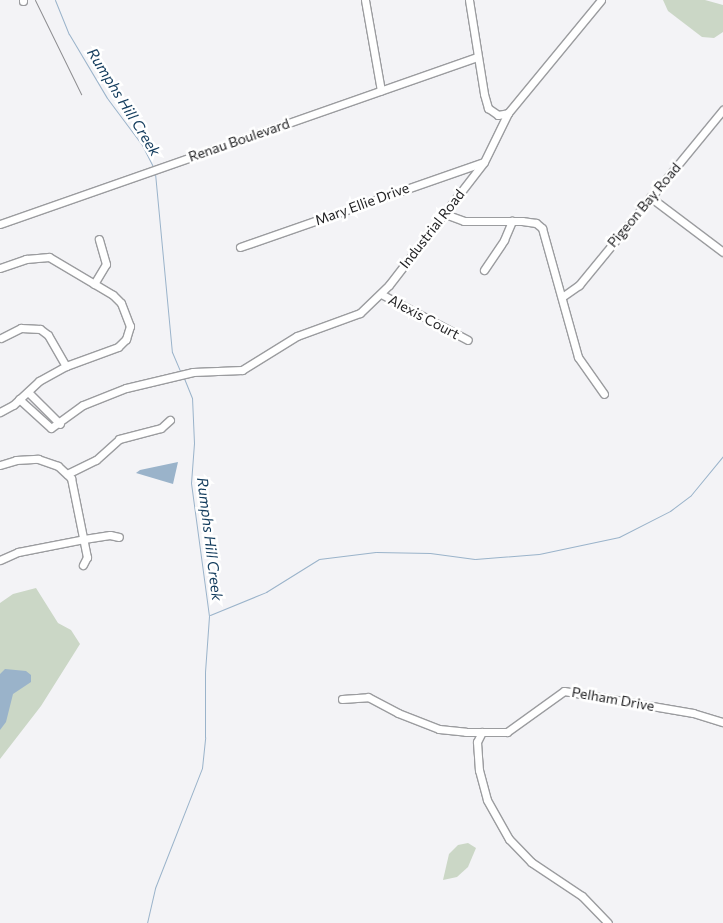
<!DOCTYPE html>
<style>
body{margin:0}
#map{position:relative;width:723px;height:923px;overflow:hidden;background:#f3f3f6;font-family:Commissioner,sans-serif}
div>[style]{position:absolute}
.green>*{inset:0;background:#cbd7c6}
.water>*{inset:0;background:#9ab3ca}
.stream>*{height:1px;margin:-0.5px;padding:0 0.5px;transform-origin:0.5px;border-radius:0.5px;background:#9ab3ca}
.roads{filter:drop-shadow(1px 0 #9b9c9f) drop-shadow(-1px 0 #9b9c9f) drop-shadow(0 1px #9b9c9f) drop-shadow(0 -1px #9b9c9f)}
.minor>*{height:7px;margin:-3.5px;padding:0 3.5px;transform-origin:3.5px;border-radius:3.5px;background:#fff}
.rail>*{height:1px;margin:-0.5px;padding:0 0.5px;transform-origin:0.5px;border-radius:0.5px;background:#8d8d90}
span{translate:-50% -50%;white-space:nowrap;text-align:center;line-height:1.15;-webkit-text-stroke:5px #fff;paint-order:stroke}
.street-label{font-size:14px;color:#232325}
.water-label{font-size:15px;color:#133c5d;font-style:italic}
</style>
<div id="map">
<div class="green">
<i style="clip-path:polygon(663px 0,705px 0,723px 5px,723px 32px,714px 38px,702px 37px,668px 11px)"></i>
<i style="clip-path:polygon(36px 588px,58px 623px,71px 630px,80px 644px,41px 706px,0 759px,0 603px,13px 594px)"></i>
<i style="clip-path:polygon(468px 843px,476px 848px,468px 867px,457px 877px,443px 880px,449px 854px,458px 845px)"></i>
</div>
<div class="water">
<i style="clip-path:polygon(178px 462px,173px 484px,136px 473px,140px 470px)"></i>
<i style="clip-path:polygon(5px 669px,26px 671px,31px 675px,31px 682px,13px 694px,6px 722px,0 730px,0 674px)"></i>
</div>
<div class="stream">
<i style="left:55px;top:0;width:37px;rotate:68deg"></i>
<i style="left:69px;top:34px;width:74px;rotate:59.3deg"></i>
<i style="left:107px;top:98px;width:59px;rotate:53.3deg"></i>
<i style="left:142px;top:145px;width:25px;rotate:63deg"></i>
<i style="left:155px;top:173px;width:180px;rotate:84.6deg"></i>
<i style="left:172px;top:352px;width:23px;rotate:67deg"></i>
<i style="left:210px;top:615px;width:61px;rotate:-22.3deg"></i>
<i style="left:266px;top:592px;width:62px;rotate:-31.9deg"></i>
<i style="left:319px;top:559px;width:57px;rotate:-7deg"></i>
<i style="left:376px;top:552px;width:54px;rotate:1.1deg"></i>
<i style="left:430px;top:553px;width:45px;rotate:7.6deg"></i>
<i style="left:475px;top:559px;width:64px;rotate:-4.5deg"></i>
<i style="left:539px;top:554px;width:82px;rotate:-12deg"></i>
<i style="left:619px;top:537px;width:57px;rotate:-27deg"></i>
<i style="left:670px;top:511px;width:26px;rotate:-37deg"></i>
<i style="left:691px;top:495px;width:50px;rotate:-50.6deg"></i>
<i style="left:147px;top:923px;width:36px;rotate:-77deg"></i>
<i style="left:155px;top:888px;width:129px;rotate:-68.6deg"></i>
<i style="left:202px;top:768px;width:31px;rotate:-84deg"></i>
<i style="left:205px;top:737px;width:65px;rotate:-90deg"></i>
<i style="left:205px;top:672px;width:56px;rotate:-85.9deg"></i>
<i style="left:209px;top:616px;width:134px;rotate:-97.7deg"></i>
<i style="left:191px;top:483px;width:40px;rotate:-85.7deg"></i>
<i style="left:194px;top:443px;width:45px;rotate:-92.5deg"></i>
<i style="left:192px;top:398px;width:24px;rotate:-112deg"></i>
</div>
<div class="roads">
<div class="minor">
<i style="left:23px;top:0;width:1px;rotate:90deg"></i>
<i style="left:365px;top:0;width:92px;rotate:80deg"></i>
<i style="left:469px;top:0;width:95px;rotate:80.9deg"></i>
<i style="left:484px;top:94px;width:15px;rotate:74deg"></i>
<i style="left:488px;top:108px;width:12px;rotate:35deg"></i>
<i style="left:498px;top:115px;width:10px;rotate:-11deg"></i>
<i style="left:508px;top:113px;width:146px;rotate:-50.5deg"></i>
<i style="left:650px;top:197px;width:91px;rotate:37deg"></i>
<i style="left:445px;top:214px;width:20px;rotate:20deg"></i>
<i style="left:464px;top:221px;width:58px"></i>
<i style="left:522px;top:221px;width:14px;rotate:8deg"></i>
<i style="left:536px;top:223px;width:8px;rotate:40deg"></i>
<i style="left:542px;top:228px;width:134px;rotate:74.4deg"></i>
<i style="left:578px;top:357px;width:45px;rotate:54.9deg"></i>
<i style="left:0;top:224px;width:505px;rotate:-19.3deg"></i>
<i style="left:240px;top:247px;width:258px;rotate:-19.2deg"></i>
<i style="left:0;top:268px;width:28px;rotate:-19deg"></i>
<i style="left:26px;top:259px;width:23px;rotate:-5deg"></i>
<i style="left:49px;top:257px;width:74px;rotate:30.7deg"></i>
<i style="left:113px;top:295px;width:11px;rotate:45deg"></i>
<i style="left:121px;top:303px;width:25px;rotate:69deg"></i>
<i style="left:130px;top:326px;width:14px;rotate:107deg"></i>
<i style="left:126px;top:339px;width:11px;rotate:135deg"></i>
<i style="left:118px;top:347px;width:55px;rotate:159.9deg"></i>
<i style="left:66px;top:366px;width:31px;rotate:151deg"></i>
<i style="left:39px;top:381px;width:35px;rotate:137deg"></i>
<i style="left:13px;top:405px;width:15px;rotate:152deg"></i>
<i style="left:484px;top:270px;width:36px;rotate:-56deg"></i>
<i style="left:504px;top:240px;width:21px;rotate:-67deg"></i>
<i style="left:94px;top:284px;width:23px;rotate:-59deg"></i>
<i style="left:106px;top:264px;width:26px;rotate:-106deg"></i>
<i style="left:381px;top:294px;width:98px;rotate:27.9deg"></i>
<i style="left:562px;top:297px;width:21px;rotate:-35deg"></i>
<i style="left:579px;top:285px;width:227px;rotate:-50.6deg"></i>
<i style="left:1px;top:338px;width:22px;rotate:-27deg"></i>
<i style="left:21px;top:328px;width:19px;rotate:3deg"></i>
<i style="left:40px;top:329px;width:10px;rotate:37deg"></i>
<i style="left:48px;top:335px;width:36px;rotate:60deg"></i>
<i style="left:28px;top:392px;width:45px;rotate:45deg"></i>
<i style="left:19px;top:399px;width:43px;rotate:42.2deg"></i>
<i style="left:51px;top:428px;width:39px;rotate:-36deg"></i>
<i style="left:83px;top:405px;width:46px;rotate:-21.6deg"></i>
<i style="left:126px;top:388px;width:69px;rotate:-13.4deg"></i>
<i style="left:193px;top:372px;width:49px;rotate:-2.3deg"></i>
<i style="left:242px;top:370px;width:65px;rotate:-31.7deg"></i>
<i style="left:297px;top:336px;width:67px;rotate:-20.1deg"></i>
<i style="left:360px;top:313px;width:40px;rotate:-44deg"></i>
<i style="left:389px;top:285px;width:155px;rotate:-52.3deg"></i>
<i style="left:484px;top:162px;width:55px;rotate:-63.9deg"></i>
<i style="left:0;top:465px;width:17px;rotate:-17deg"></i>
<i style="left:16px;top:460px;width:22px;rotate:-3deg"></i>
<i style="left:38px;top:459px;width:21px;rotate:19deg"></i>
<i style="left:58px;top:466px;width:18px;rotate:43deg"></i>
<i style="left:71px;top:478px;width:81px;rotate:78.6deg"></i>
<i style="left:87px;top:557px;width:9px;rotate:117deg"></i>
<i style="left:67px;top:474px;width:32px;rotate:-26deg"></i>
<i style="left:96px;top:460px;width:31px;rotate:-42deg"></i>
<i style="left:119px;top:439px;width:43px;rotate:-14.7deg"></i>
<i style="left:161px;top:428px;width:12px;rotate:-42deg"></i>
<i style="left:0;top:560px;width:20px;rotate:-24deg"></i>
<i style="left:18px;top:552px;width:67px;rotate:-11.1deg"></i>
<i style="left:84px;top:539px;width:26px;rotate:-9deg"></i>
<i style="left:110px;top:535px;width:9px;rotate:13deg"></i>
<i style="left:342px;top:699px;width:26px;rotate:-4deg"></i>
<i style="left:368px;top:697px;width:34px;rotate:28deg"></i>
<i style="left:398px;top:713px;width:44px;rotate:21.3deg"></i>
<i style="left:439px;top:729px;width:27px;rotate:6deg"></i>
<i style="left:466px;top:732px;width:41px"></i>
<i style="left:507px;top:732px;width:70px;rotate:-35.7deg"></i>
<i style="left:564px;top:691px;width:131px;rotate:9.7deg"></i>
<i style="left:693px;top:713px;width:31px;rotate:17deg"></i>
<i style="left:482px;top:732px;width:11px;rotate:117deg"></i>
<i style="left:477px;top:742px;width:28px;rotate:86deg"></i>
<i style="left:479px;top:770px;width:31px;rotate:75deg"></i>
<i style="left:487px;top:800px;width:45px;rotate:60.6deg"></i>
<i style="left:509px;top:839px;width:32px;rotate:46deg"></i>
<i style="left:531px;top:862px;width:61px;rotate:33.7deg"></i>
<i style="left:582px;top:896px;width:37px;rotate:46deg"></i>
</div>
</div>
<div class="rail">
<i style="left:35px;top:0;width:105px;rotate:63.9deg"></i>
</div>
<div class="street-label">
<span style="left:239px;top:140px;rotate:-19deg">Renau Boulevard</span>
<span style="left:362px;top:204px;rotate:-20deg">Mary Ellie Drive</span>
<span style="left:644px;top:205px;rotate:-50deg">Pigeon Bay Road</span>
<span style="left:432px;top:229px;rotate:-52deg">Industrial Road</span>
<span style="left:424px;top:317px;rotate:28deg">Alexis Court</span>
<span style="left:613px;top:699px;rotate:10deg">Pelham Drive</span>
</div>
<div class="water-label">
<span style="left:124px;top:102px;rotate:58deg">Rumphs Hill Creek</span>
<span style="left:210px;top:539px;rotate:83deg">Rumphs Hill Creek</span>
</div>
</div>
